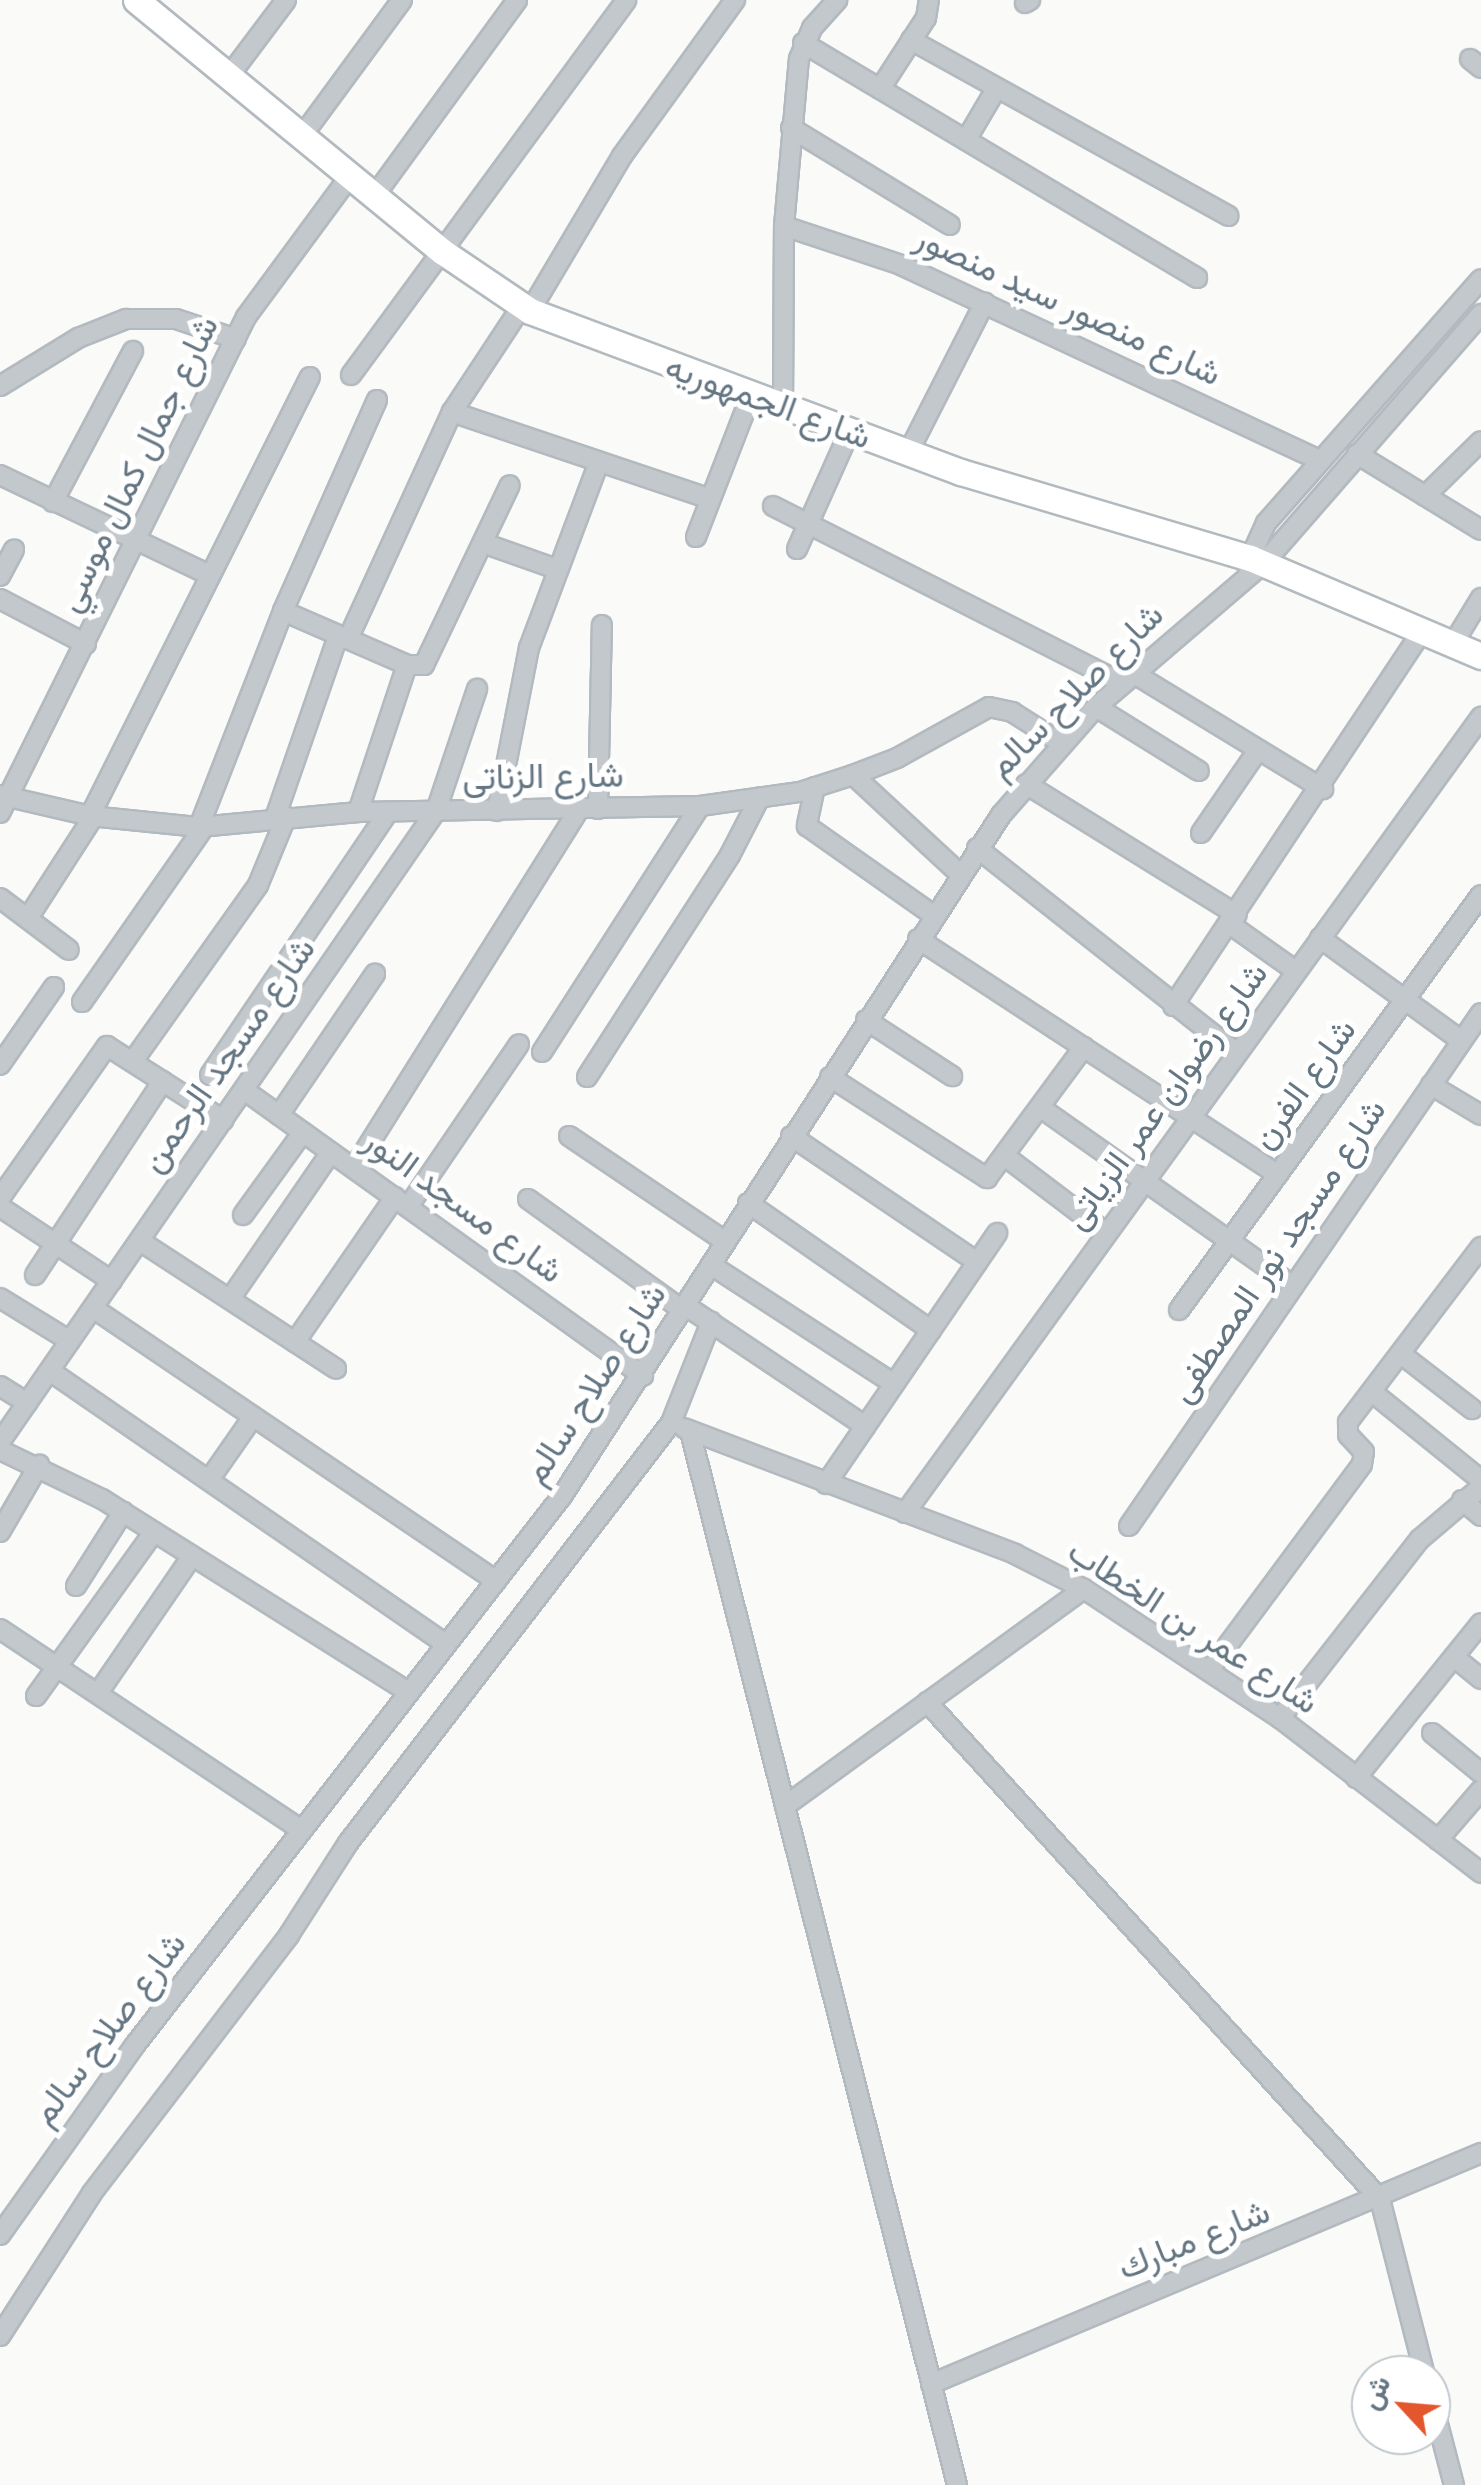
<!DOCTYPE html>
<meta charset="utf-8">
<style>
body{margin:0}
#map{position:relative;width:1481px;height:2485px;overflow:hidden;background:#fafaf8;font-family:"Nunito Sans",Vazirmatn,sans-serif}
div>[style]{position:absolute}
.roads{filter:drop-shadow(2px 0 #b3babf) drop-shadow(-2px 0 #b3babf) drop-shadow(0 2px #b3babf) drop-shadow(0 -2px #b3babf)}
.street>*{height:18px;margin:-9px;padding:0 9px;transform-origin:9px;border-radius:9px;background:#c3c8cc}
.secondary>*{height:25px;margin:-12.5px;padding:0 12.5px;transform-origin:12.5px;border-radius:12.5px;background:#fff}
span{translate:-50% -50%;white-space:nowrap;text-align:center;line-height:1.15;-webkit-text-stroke:10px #fff;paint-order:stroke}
.street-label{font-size:35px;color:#657683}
.north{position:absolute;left:1351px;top:2355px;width:100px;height:100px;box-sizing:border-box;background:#fff;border:2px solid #c1c8cd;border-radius:50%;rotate:296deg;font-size:28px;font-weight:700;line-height:40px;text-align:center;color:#657683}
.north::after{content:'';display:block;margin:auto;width:35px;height:45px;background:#e4572e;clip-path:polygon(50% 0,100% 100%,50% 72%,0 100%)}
</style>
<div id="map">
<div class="roads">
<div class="street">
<i style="left:1025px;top:3px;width:6px;rotate:-31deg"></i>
<i style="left:911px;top:40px;width:363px;rotate:29deg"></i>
<i style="left:803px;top:43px;width:459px;rotate:30.8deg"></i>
<i style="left:1470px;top:59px;width:14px;rotate:39deg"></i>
<i style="left:229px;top:76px;width:95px;rotate:-53.1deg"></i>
<i style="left:880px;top:89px;width:85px;rotate:-57.1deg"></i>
<i style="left:926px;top:18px;width:18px;rotate:-81deg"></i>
<i style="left:791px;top:128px;width:186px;rotate:31.4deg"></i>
<i style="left:302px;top:136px;width:169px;rotate:-53.7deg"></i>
<i style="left:966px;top:140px;width:57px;rotate:-59.4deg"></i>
<i style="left:375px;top:195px;width:241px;rotate:-53.9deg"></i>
<i style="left:784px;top:226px;width:123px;rotate:18.4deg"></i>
<i style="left:901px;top:265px;width:462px;rotate:25deg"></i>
<i style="left:530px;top:311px;width:180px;rotate:-59.3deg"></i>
<i style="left:622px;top:156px;width:193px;rotate:-54.1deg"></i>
<i style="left:351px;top:375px;width:465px;rotate:-53.7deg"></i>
<i style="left:0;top:386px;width:92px;rotate:-31.6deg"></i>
<i style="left:78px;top:338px;width:52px;rotate:-21.6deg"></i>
<i style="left:126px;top:319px;width:50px"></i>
<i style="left:176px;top:319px;width:63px;rotate:18.4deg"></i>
<i style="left:783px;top:410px;width:184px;rotate:-89.7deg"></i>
<i style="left:784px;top:226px;width:168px;rotate:-84.9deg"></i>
<i style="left:799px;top:59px;width:34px;rotate:-67deg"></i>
<i style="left:812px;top:28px;width:38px;rotate:-48deg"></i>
<i style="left:452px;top:412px;width:272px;rotate:18.6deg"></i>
<i style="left:908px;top:453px;width:169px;rotate:-63deg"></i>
<i style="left:1357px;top:454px;width:145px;rotate:31.5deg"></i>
<i style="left:0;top:475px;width:233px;rotate:25.5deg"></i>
<i style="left:1425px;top:496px;width:78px;rotate:-44.5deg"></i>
<i style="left:53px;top:502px;width:171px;rotate:-62.1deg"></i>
<i style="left:773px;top:506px;width:391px;rotate:26.9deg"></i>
<i style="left:696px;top:537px;width:149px;rotate:-68.8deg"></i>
<i style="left:483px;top:543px;width:78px;rotate:19.4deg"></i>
<i style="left:797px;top:549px;width:127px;rotate:-65.9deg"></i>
<i style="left:1247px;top:565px;width:46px;rotate:-65.7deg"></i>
<i style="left:1266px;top:523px;width:325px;rotate:-48.6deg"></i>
<i style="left:0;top:576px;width:30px;rotate:-62deg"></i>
<i style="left:0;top:599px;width:97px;rotate:27.6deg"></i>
<i style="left:283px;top:611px;width:135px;rotate:23.5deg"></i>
<i style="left:407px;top:665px;width:17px"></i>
<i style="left:424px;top:665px;width:199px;rotate:-64.5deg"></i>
<i style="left:348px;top:639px;width:250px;rotate:-65.4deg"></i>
<i style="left:452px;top:412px;width:127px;rotate:-56.6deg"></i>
<i style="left:1453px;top:644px;width:54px;rotate:-58.7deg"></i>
<i style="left:1133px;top:673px;width:223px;rotate:31.4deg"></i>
<i style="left:1096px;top:707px;width:121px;rotate:31.9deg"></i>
<i style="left:853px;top:775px;width:146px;rotate:42.8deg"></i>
<i style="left:1026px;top:784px;width:248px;rotate:31.8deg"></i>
<i style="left:815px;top:787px;width:40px;rotate:102deg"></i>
<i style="left:807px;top:826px;width:154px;rotate:35.2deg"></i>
<i style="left:0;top:795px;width:92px;rotate:13.1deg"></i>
<i style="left:90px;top:816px;width:110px;rotate:5.8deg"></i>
<i style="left:199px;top:827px;width:160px;rotate:-5.4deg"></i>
<i style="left:358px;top:812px;width:342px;rotate:-1deg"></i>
<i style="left:700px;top:806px;width:101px;rotate:-8deg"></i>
<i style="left:800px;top:792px;width:56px;rotate:-17.8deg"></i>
<i style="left:853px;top:775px;width:47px;rotate:-21.1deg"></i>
<i style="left:897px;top:758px;width:105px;rotate:-29deg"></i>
<i style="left:989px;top:707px;width:24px;rotate:12deg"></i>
<i style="left:1012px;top:712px;width:58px;rotate:32.3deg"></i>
<i style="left:598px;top:809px;width:184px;rotate:-88.8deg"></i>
<i style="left:497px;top:811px;width:166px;rotate:-78.9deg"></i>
<i style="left:529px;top:648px;width:199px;rotate:-69.4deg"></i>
<i style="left:358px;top:812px;width:155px;rotate:-71.6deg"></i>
<i style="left:0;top:813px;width:554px;rotate:-63.62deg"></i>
<i style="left:246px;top:317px;width:175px;rotate:-53.6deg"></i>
<i style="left:90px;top:816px;width:491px;rotate:-63.4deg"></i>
<i style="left:275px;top:818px;width:193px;rotate:-70.9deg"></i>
<i style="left:199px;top:827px;width:232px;rotate:-68.7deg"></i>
<i style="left:283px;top:611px;width:231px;rotate:-66deg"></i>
<i style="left:1201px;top:833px;width:101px;rotate:-55.5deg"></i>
<i style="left:977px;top:848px;width:331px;rotate:38.3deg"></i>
<i style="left:0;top:898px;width:86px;rotate:37deg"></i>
<i style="left:28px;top:918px;width:120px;rotate:-57.2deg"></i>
<i style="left:1231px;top:925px;width:80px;rotate:35.3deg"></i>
<i style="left:1320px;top:938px;width:175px;rotate:36deg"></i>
<i style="left:918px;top:939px;width:430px;rotate:33.2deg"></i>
<i style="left:82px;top:1002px;width:215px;rotate:-55.1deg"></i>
<i style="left:1173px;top:1006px;width:450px;rotate:-56.4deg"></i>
<i style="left:866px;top:1020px;width:103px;rotate:33.1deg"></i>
<i style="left:542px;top:1052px;width:292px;rotate:-57.3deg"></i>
<i style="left:133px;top:1061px;width:216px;rotate:-54.6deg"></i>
<i style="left:258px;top:885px;width:74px;rotate:-67.6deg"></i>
<i style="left:0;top:1065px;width:95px;rotate:-55.3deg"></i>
<i style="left:210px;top:1075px;width:318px;rotate:-55.9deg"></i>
<i style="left:587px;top:1077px;width:264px;rotate:-57.2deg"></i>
<i style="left:730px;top:855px;width:65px;rotate:-62.7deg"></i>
<i style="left:830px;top:1077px;width:187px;rotate:32.8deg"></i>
<i style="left:987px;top:1178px;width:163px;rotate:-53.5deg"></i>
<i style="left:1431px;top:1085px;width:58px;rotate:31deg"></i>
<i style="left:244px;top:1090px;width:491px;rotate:35.6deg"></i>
<i style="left:1041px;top:1108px;width:309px;rotate:35.2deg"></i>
<i style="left:279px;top:1115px;width:171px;rotate:-55.8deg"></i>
<i style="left:569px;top:1136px;width:189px;rotate:34deg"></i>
<i style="left:791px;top:1136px;width:225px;rotate:34.1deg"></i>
<i style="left:1006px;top:1157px;width:126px;rotate:37.2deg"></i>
<i style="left:354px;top:1168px;width:424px;rotate:-57.9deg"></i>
<i style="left:0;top:1198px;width:186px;rotate:-54.9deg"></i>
<i style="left:107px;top:1046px;width:138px;rotate:32.5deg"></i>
<i style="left:528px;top:1199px;width:192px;rotate:35.7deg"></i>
<i style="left:748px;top:1203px;width:223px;rotate:34.8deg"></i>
<i style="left:0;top:1207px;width:134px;rotate:33.5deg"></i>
<i style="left:408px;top:1207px;width:197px;rotate:-55.7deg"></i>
<i style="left:243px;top:1215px;width:102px;rotate:-54.1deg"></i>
<i style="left:140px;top:1241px;width:234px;rotate:33.1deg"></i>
<i style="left:711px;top:1265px;width:218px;rotate:33deg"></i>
<i style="left:35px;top:1275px;width:232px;rotate:-56.6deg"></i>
<i style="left:0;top:1298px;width:82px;rotate:31.6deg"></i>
<i style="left:230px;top:1299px;width:178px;rotate:-55.5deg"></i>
<i style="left:686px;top:1306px;width:216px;rotate:33.8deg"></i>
<i style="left:93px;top:1308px;width:487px;rotate:34.1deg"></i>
<i style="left:1179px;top:1310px;width:513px;rotate:-53.96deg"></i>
<i style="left:295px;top:1342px;width:176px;rotate:-55.4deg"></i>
<i style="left:1401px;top:1354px;width:90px;rotate:37.8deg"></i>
<i style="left:50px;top:1371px;width:481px;rotate:34.6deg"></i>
<i style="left:0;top:1386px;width:32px;rotate:32deg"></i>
<i style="left:1372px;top:1392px;width:140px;rotate:38.9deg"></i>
<i style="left:684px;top:1428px;width:354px;rotate:20.8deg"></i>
<i style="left:1015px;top:1554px;width:77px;rotate:26.9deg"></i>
<i style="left:1084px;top:1589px;width:235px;rotate:33.4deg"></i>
<i style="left:1280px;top:1718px;width:254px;rotate:37.6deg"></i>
<i style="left:690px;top:1431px;width:1087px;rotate:75.78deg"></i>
<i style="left:0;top:1442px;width:767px;rotate:-55.36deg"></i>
<i style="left:436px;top:811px;width:129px;rotate:-71.4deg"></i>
<i style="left:0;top:1450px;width:113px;rotate:25.7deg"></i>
<i style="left:102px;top:1499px;width:362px;rotate:32.2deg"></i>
<i style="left:209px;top:1480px;width:77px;rotate:-55.1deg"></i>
<i style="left:826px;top:1484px;width:304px;rotate:-55.7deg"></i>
<i style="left:1462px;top:1500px;width:25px;rotate:40deg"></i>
<i style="left:905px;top:1513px;width:983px;rotate:-54.11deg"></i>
<i style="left:1129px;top:1526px;width:622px;rotate:-55.54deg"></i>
<i style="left:0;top:1532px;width:78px;rotate:-59.8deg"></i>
<i style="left:76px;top:1586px;width:88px;rotate:-57.6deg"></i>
<i style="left:0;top:1629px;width:362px;rotate:33.7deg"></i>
<i style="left:1454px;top:1657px;width:35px;rotate:39deg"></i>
<i style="left:1210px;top:1669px;width:255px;rotate:-53.4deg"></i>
<i style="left:1362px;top:1464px;width:12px;rotate:-81deg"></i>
<i style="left:1364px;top:1452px;width:23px;rotate:-133deg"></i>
<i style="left:1348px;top:1435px;width:13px;rotate:-90deg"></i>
<i style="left:1348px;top:1422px;width:220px;rotate:-52.8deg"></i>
<i style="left:98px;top:1693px;width:166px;rotate:-55.5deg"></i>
<i style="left:36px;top:1696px;width:202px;rotate:-54.3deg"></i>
<i style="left:927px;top:1702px;width:672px;rotate:47.65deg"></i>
<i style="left:1380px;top:2199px;width:182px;rotate:75.7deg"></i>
<i style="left:1280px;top:1718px;width:227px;rotate:-52deg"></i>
<i style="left:1420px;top:1539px;width:80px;rotate:-40.4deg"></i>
<i style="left:1432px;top:1733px;width:63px;rotate:39.2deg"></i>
<i style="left:1356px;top:1778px;width:199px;rotate:-51.1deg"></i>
<i style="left:785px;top:1806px;width:369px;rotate:-36deg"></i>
<i style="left:1438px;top:1840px;width:66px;rotate:-49.3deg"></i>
<i style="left:0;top:2235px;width:233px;rotate:-54.6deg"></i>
<i style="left:135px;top:2045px;width:696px;rotate:-52.13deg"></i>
<i style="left:562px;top:1496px;width:810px;rotate:-57.19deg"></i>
<i style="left:1001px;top:815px;width:144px;rotate:-48.7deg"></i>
<i style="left:1096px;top:707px;width:220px;rotate:-40.6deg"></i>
<i style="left:1263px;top:564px;width:332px;rotate:-48.9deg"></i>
<i style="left:0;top:2336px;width:170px;rotate:-57.2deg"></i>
<i style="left:92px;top:2193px;width:325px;rotate:-52.6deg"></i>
<i style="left:289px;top:1935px;width:109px;rotate:-57.3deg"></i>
<i style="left:348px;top:1843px;width:530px;rotate:-52.44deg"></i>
<i style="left:671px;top:1423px;width:109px;rotate:-68.4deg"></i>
<i style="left:931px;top:2384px;width:597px;rotate:-22.78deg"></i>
<i style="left:1431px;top:2397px;width:91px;rotate:75.4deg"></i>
</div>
<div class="secondary">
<i style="left:136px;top:0;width:397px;rotate:39.4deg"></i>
<i style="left:443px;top:252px;width:105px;rotate:34.1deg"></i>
<i style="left:530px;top:311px;width:460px;rotate:20.5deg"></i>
<i style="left:961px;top:472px;width:302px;rotate:16.6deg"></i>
<i style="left:1250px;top:558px;width:251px;rotate:23deg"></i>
</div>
</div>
<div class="street-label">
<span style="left:1068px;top:306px;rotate:25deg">شارع منصور سيد منصور</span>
<span style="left:768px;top:402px;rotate:20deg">شارع الجمهوريه</span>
<span style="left:138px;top:464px;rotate:-64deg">شارع جمال كمال موسي</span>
<span style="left:1076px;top:691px;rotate:-45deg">شارع صلاح سالم</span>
<span style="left:543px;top:777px;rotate:-1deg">شارع الزناتى</span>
<span style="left:228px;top:1055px;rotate:-55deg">شارع مسجد الرحمن</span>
<span style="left:1304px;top:1084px;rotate:-54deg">شارع الفرن</span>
<span style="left:1166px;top:1096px;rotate:-54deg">شارع رضوان عمر الزياتى</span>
<span style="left:463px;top:1206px;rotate:36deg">شارع مسجد النور</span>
<span style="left:1278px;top:1251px;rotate:-56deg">شارع مسجد نور المصطفى</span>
<span style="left:595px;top:1384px;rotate:-57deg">شارع صلاح سالم</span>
<span style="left:1193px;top:1627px;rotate:33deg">شارع عمر بن الخطاب</span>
<span style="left:109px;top:2029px;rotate:-53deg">شارع صلاح سالم</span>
<span style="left:1194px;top:2240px;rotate:-22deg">شارع مبارك</span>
</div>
<div class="north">ش</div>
</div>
